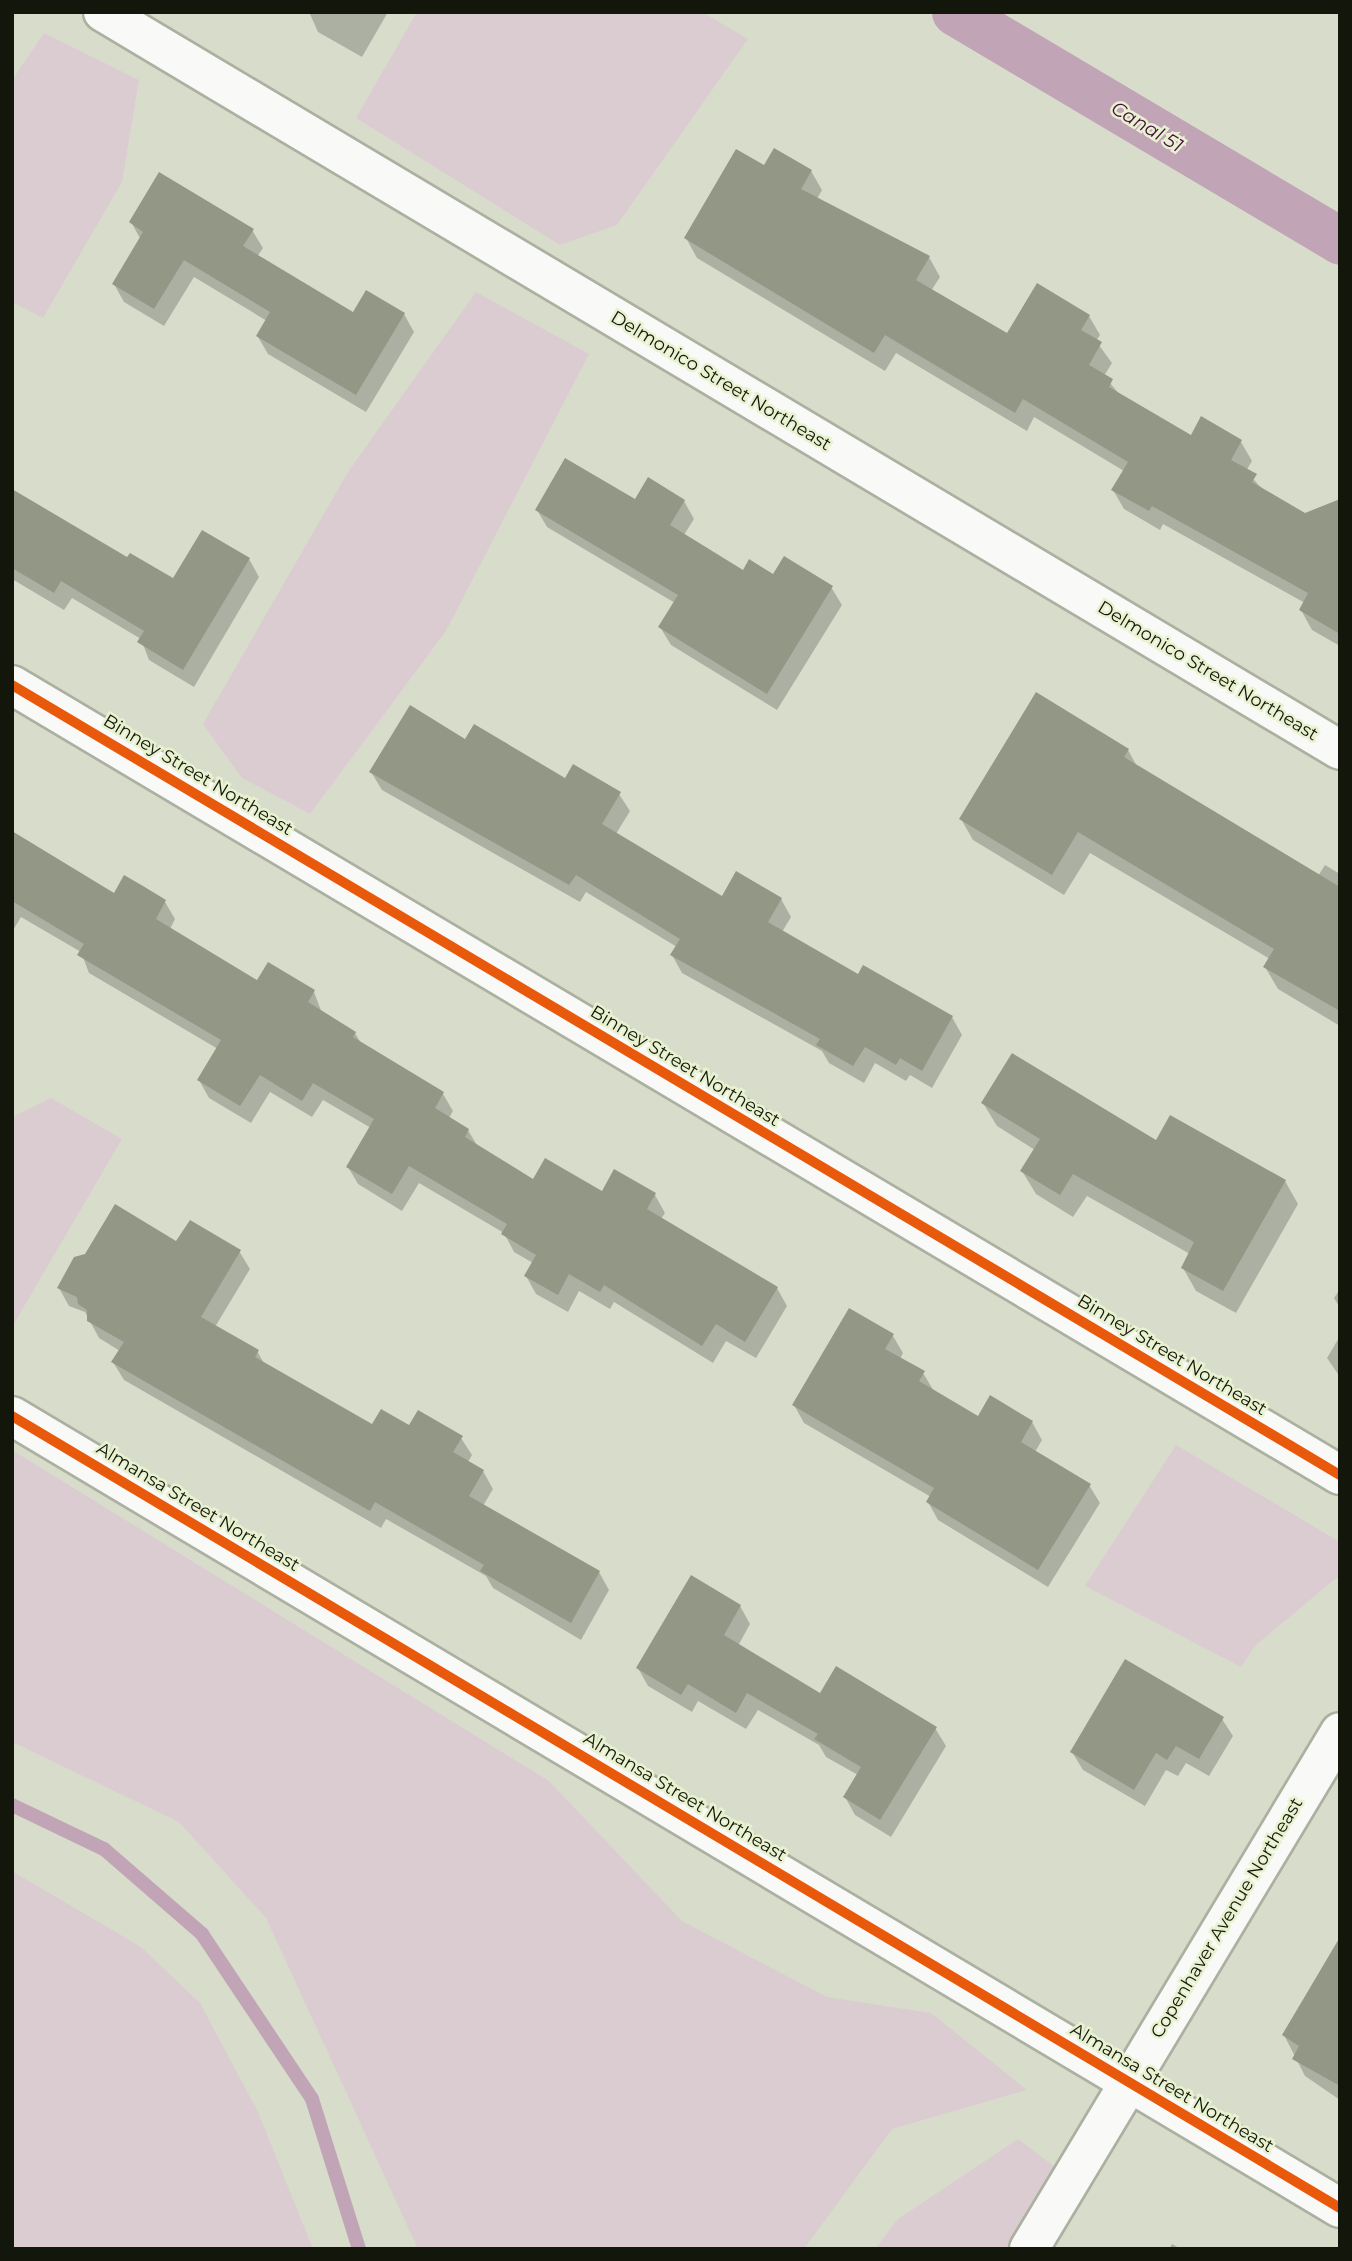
<!DOCTYPE html>
<style>
body{margin:0}
#map{position:relative;width:1352px;height:2261px;overflow:hidden;background:#d8ddcb;font-family:Montserrat,sans-serif}
div>[style]{position:absolute}
.green>*{inset:0;background:#dbccd2}
.shadow>*{inset:0;background:#0003}
.stream>*{height:14px;margin:-7px;padding:0 7px;transform-origin:7px;border-radius:7px;background:#c2a4b7}
.canal>*{height:47px;margin:-23.5px;padding:0 23.5px;transform-origin:23.5px;border-radius:23.5px;background:#c2a4b7}
.building>*{inset:0;background:#939786}
.roads{filter:drop-shadow(2px 0 #acb0a1) drop-shadow(-2px 0 #acb0a1) drop-shadow(0 2px #acb0a1) drop-shadow(0 -2px #acb0a1)}
.minor>*{height:38px;margin:-19px;padding:0 19px;transform-origin:19px;border-radius:19px;background:#f9faf7}
.cycleway>*{height:10px;margin:-5px;padding:0 5px;transform-origin:5px;border-radius:5px;background:#e8590c}
span{translate:-50% -50%;white-space:nowrap;text-align:center;line-height:1.15;-webkit-text-stroke:5px #e9f2d0;paint-order:stroke}
.street-label{font-size:18px;color:#13160a}
.water-label{font-size:19px;color:#440f3d;font-style:italic}
.frame{position:absolute;inset:0;border:14px solid #13160a;pointer-events:none}
</style>
<div id="map">
<div class="green">
<i style="clip-path:polygon(417px 12px,702px 12px,748px 39px,617px 225px,560px 245px,356px 118px)"></i>
<i style="clip-path:polygon(44px 33px,139px 80px,122px 182px,43px 318px,12px 302px,12px 80px)"></i>
<i style="clip-path:polygon(476px 292px,589px 354px,446px 631px,310px 814px,242px 778px,203px 724px,348px 472px)"></i>
<i style="clip-path:polygon(51px 1098px,122px 1139px,12px 1327px,12px 1117px)"></i>
<i style="clip-path:polygon(1176px 1445px,1340px 1542px,1340px 1575px,1256px 1645px,1241px 1667px,1085px 1586px)"></i>
<i style="clip-path:polygon(12px 1450px,549px 1781px,682px 1921px,827px 1997px,931px 2013px,1027px 2090px,892px 2129px,804px 2249px,418px 2249px,266px 1918px,179px 1822px,12px 1742px)"></i>
<i style="clip-path:polygon(12px 1871px,141px 1947px,200px 2003px,258px 2112px,313px 2249px,12px 2249px)"></i>
<i style="clip-path:polygon(1018px 2139px,1055px 2167px,1010px 2249px,875px 2249px,898px 2219px)"></i>
</div>
<div class="shadow">
<i style="clip-path:polygon(309px 12px,388px 12px,362px 57px,318px 32px)"></i>
<i style="clip-path:polygon(765px 168px,811px 171px,822px 190px,817px 199px,929px 257px,940px 277px,931px 291px,1008px 336px,1089px 316px,1100px 335px,1096px 341px,1112px 363px,1104px 376px,1121px 396px,1191px 437px,1241px 442px,1252px 461px,1246px 471px,1265px 492px,1305px 515px,1340px 501px,1340px 646px,1312px 630px,1301px 610px,1305px 603px,1163px 524px,1160px 530px,1124px 509px,1113px 490px,1124px 471px,1034px 417px,1027px 431px,896px 353px,885px 371px,697px 258px,686px 238px)"></i>
<i style="clip-path:polygon(131px 222px,252px 230px,263px 248px,257px 257px,354px 315px,404px 314px,414px 332px,366px 412px,268px 354px,258px 337px,267px 321px,194px 277px,164px 326px,124px 302px,114px 284px,141px 240px)"></i>
<i style="clip-path:polygon(12px 491px,128px 560px,173px 581px,249px 559px,259px 577px,194px 687px,149px 660px,141px 639px,72px 598px,64px 610px,12px 579px)"></i>
<i style="clip-path:polygon(636px 501px,684px 501px,694px 519px,684px 535px,743px 572px,831px 587px,842px 605px,777px 710px,671px 645px,660px 627px,675px 603px,547px 527px,537px 510px)"></i>
<i style="clip-path:polygon(466px 741px,565px 780px,619px 794px,630px 811px,616px 834px,723px 898px,781px 899px,791px 917px,782px 932px,858px 976px,952px 1017px,962px 1035px,932px 1088px,910px 1075px,906px 1081px,875px 1063px,864px 1083px,829px 1063px,822px 1051px,682px 973px,672px 955px,677px 947px,586px 892px,580px 902px,382px 790px,371px 772px)"></i>
<i style="clip-path:polygon(1128px 750px,1138px 768px,1318px 876px,1325px 865px,1340px 874px,1340px 1026px,1278px 989px,1265px 967px,1270px 959px,1090px 853px,1064px 895px,973px 840px,961px 819px)"></i>
<i style="clip-path:polygon(12px 833px,114px 895px,165px 902px,175px 919px,170px 929px,258px 983px,314px 992px,322px 1013px,355px 1033px,361px 1043px,443px 1094px,453px 1111px,449px 1118px,468px 1130px,478px 1147px,534px 1182px,603px 1193px,655px 1195px,665px 1213px,661px 1219px,777px 1288px,787px 1306px,756px 1358px,726px 1341px,713px 1363px,614px 1302px,610px 1309px,579px 1291px,568px 1312px,536px 1294px,526px 1276px,533px 1263px,514px 1252px,504px 1233px,419px 1183px,402px 1211px,358px 1184px,348px 1167px,371px 1128px,323px 1100px,312px 1117px,270px 1092px,251px 1123px,209px 1098px,199px 1080px,218px 1049px,89px 973px,81px 952px,21px 917px,12px 932px)"></i>
<i style="clip-path:polygon(983px 1103px,1157px 1143px,1285px 1181px,1298px 1204px,1236px 1313px,1196px 1291px,1183px 1268px,1190px 1254px,1087px 1196px,1073px 1217px,1036px 1194px,1022px 1171px,1035px 1150px,997px 1126px)"></i>
<i style="clip-path:polygon(177px 1244px,239px 1251px,250px 1269px,215px 1327px,257px 1351px,265px 1365px,373px 1427px,410px 1427px,461px 1438px,472px 1455px,468px 1462px,483px 1471px,493px 1489px,483px 1506px,599px 1572px,609px 1590px,581px 1640px,493px 1588px,486px 1576px,386px 1519px,381px 1528px,124px 1380px,113px 1362px,120px 1351px,99px 1338px,85px 1312px,69px 1306px,59px 1288px)"></i>
<i style="clip-path:polygon(1340px 1289px,1340px 1308px,1334px 1298px)"></i>
<i style="clip-path:polygon(893px 1336px,903px 1353px,900px 1359px,923px 1373px,934px 1391px,979px 1418px,1032px 1422px,1042px 1440px,1035px 1452px,1089px 1485px,1100px 1503px,1048px 1587px,938px 1520px,928px 1502px,931px 1497px,804px 1423px,794px 1405px)"></i>
<i style="clip-path:polygon(1340px 1336px,1340px 1377px,1327px 1358px)"></i>
<i style="clip-path:polygon(740px 1606px,750px 1624px,738px 1646px,821px 1696px,935px 1728px,946px 1746px,891px 1837px,855px 1815px,845px 1797px,858px 1775px,826px 1757px,819px 1745px,758px 1710px,746px 1729px,698px 1701px,692px 1712px,648px 1686px,638px 1668px)"></i>
<i style="clip-path:polygon(1222px 1719px,1233px 1736px,1209px 1776px,1186px 1763px,1178px 1776px,1166px 1770px,1145px 1806px,1083px 1770px,1072px 1752px)"></i>
<i style="clip-path:polygon(1340px 1957px,1340px 2100px,1305px 2076px,1284px 2035px)"></i>
<i style="clip-path:polygon(1172px 2244px,1181px 2249px,1169px 2249px)"></i>
</div>
<div class="stream">
<i style="left:12px;top:1805px;width:102px;rotate:25.6deg"></i>
<i style="left:104px;top:1849px;width:130px;rotate:40.9deg"></i>
<i style="left:202px;top:1934px;width:198px;rotate:56.3deg"></i>
<i style="left:312px;top:2099px;width:157px;rotate:72.6deg"></i>
</div>
<div class="canal">
<i style="left:955px;top:12px;width:448px;rotate:30.7deg"></i>
</div>
<div class="building">
<i style="clip-path:polygon(774px 148px,812px 170px,801px 189px,930px 256px,916px 280px,1007px 333px,1037px 283px,1090px 315px,1081px 330px,1102px 342px,1089px 365px,1113px 379px,1109px 387px,1191px 435px,1201px 416px,1242px 440px,1231px 460px,1257px 474px,1252px 482px,1305px 513px,1340px 499px,1340px 634px,1299px 610px,1308px 593px,1152px 506px,1149px 511px,1111px 490px,1128px 462px,1023px 399px,1015px 413px,885px 335px,874px 353px,684px 238px,736px 149px,764px 165px)"></i>
<i style="clip-path:polygon(159px 172px,254px 229px,243px 246px,353px 312px,366px 290px,405px 313px,356px 395px,256px 336px,270px 312px,184px 260px,154px 309px,112px 284px,143px 232px,129px 222px)"></i>
<i style="clip-path:polygon(565px 458px,635px 499px,648px 477px,685px 500px,670px 525px,743px 570px,749px 559px,773px 574px,784px 556px,833px 586px,767px 694px,658px 627px,678px 595px,535px 510px)"></i>
<i style="clip-path:polygon(12px 489px,127px 557px,130px 553px,173px 578px,202px 530px,250px 558px,183px 670px,137px 642px,144px 631px,61px 581px,54px 593px,12px 568px)"></i>
<i style="clip-path:polygon(1036px 692px,1129px 749px,1124px 757px,1340px 887px,1340px 1011px,1263px 967px,1274px 949px,1078px 832px,1052px 875px,959px 819px)"></i>
<i style="clip-path:polygon(410px 705px,465px 739px,474px 724px,565px 778px,573px 764px,621px 792px,602px 824px,722px 896px,736px 871px,782px 898px,768px 922px,858px 974px,863px 965px,953px 1016px,922px 1071px,900px 1058px,896px 1065px,865px 1047px,853px 1066px,816px 1045px,820px 1039px,670px 955px,680px 939px,576px 875px,569px 885px,369px 772px)"></i>
<i style="clip-path:polygon(12px 831px,114px 893px,124px 875px,143px 886px,166px 900px,156px 919px,257px 980px,268px 962px,315px 990px,308px 1002px,356px 1032px,353px 1037px,444px 1092px,435px 1108px,469px 1129px,465px 1137px,533px 1179px,545px 1158px,602px 1191px,614px 1169px,656px 1193px,647px 1209px,778px 1287px,745px 1342px,716px 1324px,702px 1346px,604px 1285px,600px 1292px,569px 1274px,558px 1295px,524px 1276px,536px 1255px,501px 1234px,507px 1224px,409px 1166px,392px 1194px,346px 1167px,374px 1119px,313px 1083px,302px 1101px,260px 1075px,240px 1106px,197px 1080px,221px 1040px,77px 955px,84px 944px,12px 901px)"></i>
<i style="clip-path:polygon(1012px 1053px,1156px 1140px,1170px 1115px,1286px 1180px,1223px 1291px,1181px 1268px,1194px 1242px,1073px 1174px,1060px 1195px,1020px 1171px,1040px 1139px,981px 1103px)"></i>
<i style="clip-path:polygon(115px 1204px,176px 1241px,190px 1220px,241px 1250px,201px 1317px,259px 1350px,255px 1357px,372px 1424px,381px 1409px,409px 1425px,418px 1410px,463px 1436px,453px 1452px,484px 1470px,469px 1496px,600px 1571px,571px 1623px,480px 1571px,484px 1565px,375px 1502px,370px 1511px,111px 1362px,124px 1342px,87px 1321px,87px 1310px,78px 1304px,77px 1297px,57px 1288px,74px 1257px,85px 1254px)"></i>
<i style="clip-path:polygon(849px 1308px,894px 1334px,885px 1349px,925px 1371px,919px 1381px,978px 1416px,990px 1395px,1033px 1421px,1021px 1442px,1091px 1484px,1038px 1570px,926px 1502px,934px 1488px,792px 1405px)"></i>
<i style="clip-path:polygon(691px 1575px,741px 1605px,724px 1635px,820px 1693px,836px 1666px,937px 1727px,880px 1820px,843px 1797px,861px 1767px,814px 1739px,818px 1734px,747px 1693px,736px 1713px,688px 1684px,681px 1695px,636px 1668px)"></i>
<i style="clip-path:polygon(1125px 1659px,1224px 1717px,1199px 1759px,1176px 1746px,1167px 1760px,1156px 1753px,1134px 1790px,1070px 1752px)"></i>
<i style="clip-path:polygon(1340px 1937px,1340px 2086px,1292px 2059px,1299px 2046px,1282px 2035px)"></i>
</div>
<div class="roads">
<div class="minor">
<i style="left:103px;top:12px;width:1440px;rotate:30.82deg"></i>
<i style="left:12px;top:685px;width:1545px;rotate:30.75deg"></i>
<i style="left:12px;top:1416px;width:1546px;rotate:30.81deg"></i>
<i style="left:1029px;top:2249px;width:603px;rotate:-58.97deg"></i>
</div>
</div>
<div class="cycleway">
<i style="left:12px;top:685px;width:1545px;rotate:30.75deg"></i>
<i style="left:12px;top:1416px;width:1546px;rotate:30.81deg"></i>
</div>
<div class="street-label">
<span style="left:721px;top:381px;rotate:31deg">Delmonico Street Northeast</span>
<span style="left:1208px;top:671px;rotate:31deg">Delmonico Street Northeast</span>
<span style="left:198px;top:775px;rotate:31deg">Binney Street Northeast</span>
<span style="left:685px;top:1066px;rotate:31deg">Binney Street Northeast</span>
<span style="left:1172px;top:1355px;rotate:31deg">Binney Street Northeast</span>
<span style="left:198px;top:1507px;rotate:31deg">Almansa Street Northeast</span>
<span style="left:685px;top:1797px;rotate:31deg">Almansa Street Northeast</span>
<span style="left:1227px;top:1918px;rotate:-59deg">Copenhaver Avenue Northeast</span>
<span style="left:1172px;top:2088px;rotate:31deg">Almansa Street Northeast</span>
</div>
<div class="water-label">
<span style="left:1147px;top:127px;rotate:31deg">Canal 51</span>
</div>
<div class="frame"></div>
</div>
